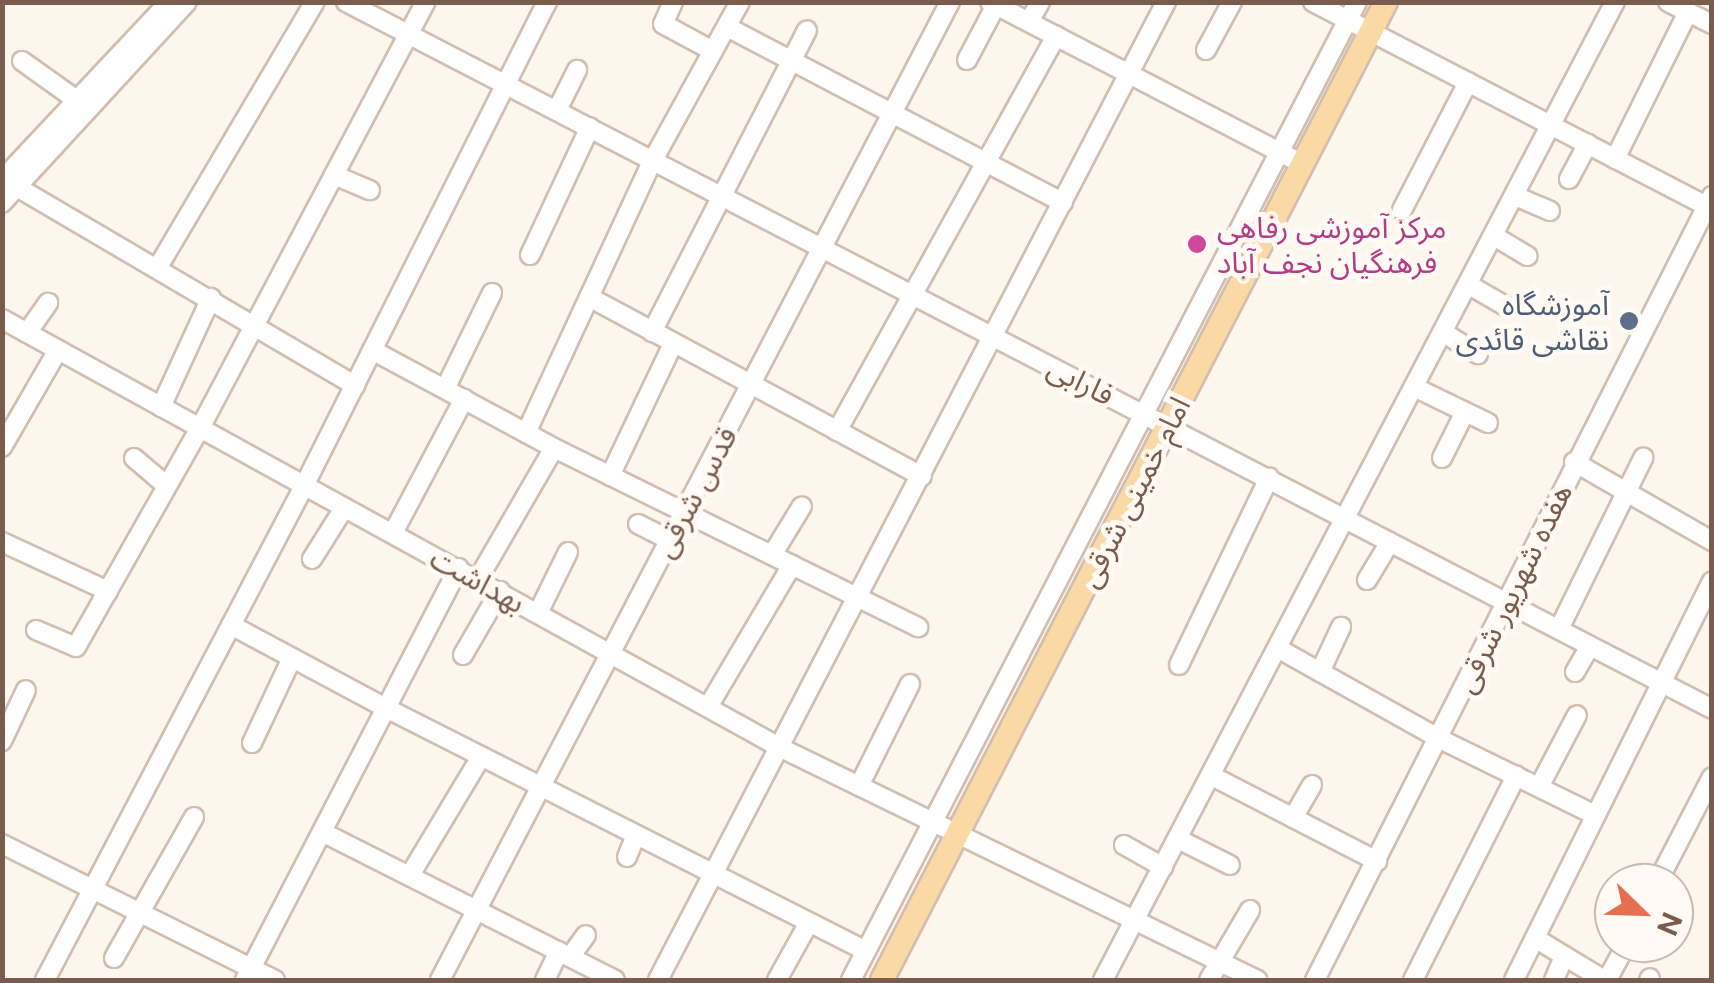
<!DOCTYPE html>
<meta charset="utf-8">
<style>
body{margin:0}
#map{position:relative;width:1714px;height:983px;overflow:hidden;background:#fdf6ec;font-family:"Public Sans","Noto Sans Arabic",sans-serif}
div>[style]{position:absolute}
.roads{filter:drop-shadow(2px 0 #d1beb0) drop-shadow(-2px 0 #d1beb0) drop-shadow(0 2px #d1beb0) drop-shadow(0 -2px #d1beb0)}
.minor>*{height:18px;margin:-9px;padding:0 9px;transform-origin:9px;border-radius:9px;background:#fff}
.major>*{height:22px;margin:-11px;padding:0 11px;transform-origin:11px;border-radius:11px;background:#fbd9a5}
.dots>*{width:28px;height:28px;translate:-50% -50%;box-sizing:border-box;border:5px solid #fffaf3;border-radius:50%}
span{translate:-50% -50%;white-space:nowrap;text-align:center;line-height:1.15;-webkit-text-stroke:10px #fffaf3;paint-order:stroke}
.hotel-label{font-size:30px;color:#b23c85}
.left{translate:0 -50%;text-align:left}
.service-label{font-size:30px;color:#4e5e75}
.right{translate:-100% -50%;text-align:right}
.street-label{font-size:30px;color:#7a5c4d}
.frame{position:absolute;inset:0;border:5px solid #7a5c4d;pointer-events:none}
.north{position:absolute;left:1594px;top:863px;width:100px;height:100px;box-sizing:border-box;background:#fffaf3;border:2px solid #cabbb1;border-radius:50%;rotate:113deg;font-size:28px;font-weight:700;line-height:40px;text-align:center;color:#7a5c4d}
.north::after{content:'';display:block;margin:auto;width:35px;height:45px;background:#e76f51;clip-path:polygon(50% 0,100% 100%,50% 72%,0 100%)}
</style>
<div id="map">
<div class="roads">
<div class="minor">
<i style="left:346px;top:2px;width:1538px;rotate:27.36deg"></i>
<i style="left:673px;top:2px;width:24px;rotate:114deg"></i>
<i style="left:663px;top:24px;width:57px;rotate:28.4deg"></i>
<i style="left:990px;top:2px;width:352px;rotate:27.4deg"></i>
<i style="left:1313px;top:2px;width:449px;rotate:27.4deg"></i>
<i style="left:1668px;top:2px;width:49px;rotate:26.6deg"></i>
<i style="left:1029px;top:22px;width:23px;rotate:-61deg"></i>
<i style="left:727px;top:27px;width:379px;rotate:27.6deg"></i>
<i style="left:1206px;top:50px;width:55px;rotate:-61.6deg"></i>
<i style="left:967px;top:60px;width:62px;rotate:-62.2deg"></i>
<i style="left:22px;top:61px;width:69px;rotate:35.5deg"></i>
<i style="left:557px;top:110px;width:45px;rotate:-63.4deg"></i>
<i style="left:1615px;top:159px;width:164px;rotate:-63.6deg"></i>
<i style="left:334px;top:175px;width:39px;rotate:23deg"></i>
<i style="left:1569px;top:179px;width:40px;rotate:-62deg"></i>
<i style="left:2px;top:180px;width:244px;rotate:-46.8deg"></i>
<i style="left:17px;top:187px;width:392px;rotate:30.4deg"></i>
<i style="left:1515px;top:196px;width:38px;rotate:23deg"></i>
<i style="left:2px;top:203px;width:273px;rotate:-47.4deg"></i>
<i style="left:1402px;top:210px;width:144px;rotate:-62.7deg"></i>
<i style="left:1494px;top:236px;width:39px;rotate:31deg"></i>
<i style="left:530px;top:255px;width:141px;rotate:-64.9deg"></i>
<i style="left:158px;top:267px;width:308px;rotate:-59.4deg"></i>
<i style="left:1469px;top:285px;width:46px;rotate:29.9deg"></i>
<i style="left:589px;top:297px;width:378px;rotate:28.3deg"></i>
<i style="left:2px;top:319px;width:889px;rotate:28.84deg"></i>
<i style="left:781px;top:748px;width:530px;rotate:25.98deg"></i>
<i style="left:652px;top:332px;width:339px;rotate:-62.8deg"></i>
<i style="left:27px;top:333px;width:37px;rotate:-55deg"></i>
<i style="left:1444px;top:333px;width:40px;rotate:32deg"></i>
<i style="left:372px;top:350px;width:207px;rotate:28.3deg"></i>
<i style="left:554px;top:448px;width:406px;rotate:26.2deg"></i>
<i style="left:1416px;top:388px;width:80px;rotate:25.9deg"></i>
<i style="left:445px;top:389px;width:107px;rotate:-63.9deg"></i>
<i style="left:161px;top:407px;width:120px;rotate:-65.4deg"></i>
<i style="left:837px;top:431px;width:452px;rotate:-61deg"></i>
<i style="left:526px;top:433px;width:301px;rotate:-65.1deg"></i>
<i style="left:653px;top:160px;width:180px;rotate:-61.2deg"></i>
<i style="left:2px;top:447px;width:112px;rotate:-60deg"></i>
<i style="left:134px;top:458px;width:43px;rotate:40.3deg"></i>
<i style="left:1442px;top:458px;width:51px;rotate:-63.4deg"></i>
<i style="left:1574px;top:462px;width:159px;rotate:29.8deg"></i>
<i style="left:610px;top:476px;width:146px;rotate:-64.5deg"></i>
<i style="left:638px;top:524px;width:35px;rotate:27deg"></i>
<i style="left:393px;top:533px;width:152px;rotate:-62.1deg"></i>
<i style="left:2px;top:542px;width:117px;rotate:24.8deg"></i>
<i style="left:772px;top:555px;width:57px;rotate:-58.5deg"></i>
<i style="left:312px;top:559px;width:60px;rotate:-57.9deg"></i>
<i style="left:478px;top:579px;width:151px;rotate:-59.9deg"></i>
<i style="left:1367px;top:580px;width:44px;rotate:-58.8deg"></i>
<i style="left:538px;top:613px;width:68px;rotate:-63.8deg"></i>
<i style="left:231px;top:625px;width:176px;rotate:28.2deg"></i>
<i style="left:386px;top:708px;width:538px;rotate:26.85deg"></i>
<i style="left:1559px;top:629px;width:191px;rotate:-63.8deg"></i>
<i style="left:36px;top:630px;width:43px;rotate:23deg"></i>
<i style="left:76px;top:647px;width:252px;rotate:-60.5deg"></i>
<i style="left:200px;top:428px;width:482px;rotate:-62.1deg"></i>
<i style="left:1279px;top:649px;width:184px;rotate:29.2deg"></i>
<i style="left:1440px;top:739px;width:173px;rotate:26.1deg"></i>
<i style="left:463px;top:655px;width:74px;rotate:-60deg"></i>
<i style="left:1179px;top:665px;width:208px;rotate:-64.3deg"></i>
<i style="left:1320px;top:672px;width:50px;rotate:-65deg"></i>
<i style="left:1575px;top:672px;width:30px;rotate:-60deg"></i>
<i style="left:708px;top:707px;width:165px;rotate:-59.4deg"></i>
<i style="left:2px;top:741px;width:56px;rotate:-64.8deg"></i>
<i style="left:252px;top:743px;width:94px;rotate:-64.8deg"></i>
<i style="left:1212px;top:776px;width:186px;rotate:27.3deg"></i>
<i style="left:859px;top:786px;width:114px;rotate:-63.4deg"></i>
<i style="left:1539px;top:787px;width:81px;rotate:-62.2deg"></i>
<i style="left:1293px;top:818px;width:38px;rotate:-60deg"></i>
<i style="left:322px;top:832px;width:328px;rotate:26.8deg"></i>
<i style="left:1178px;top:839px;width:58px;rotate:26.6deg"></i>
<i style="left:2px;top:844px;width:305px;rotate:26.5deg"></i>
<i style="left:1124px;top:845px;width:45px;rotate:29.4deg"></i>
<i style="left:627px;top:857px;width:24px;rotate:-68deg"></i>
<i style="left:410px;top:875px;width:138px;rotate:-59deg"></i>
<i style="left:1657px;top:883px;width:119px;rotate:-62.6deg"></i>
<i style="left:1535px;top:938px;width:81px;rotate:31.3deg"></i>
<i style="left:570px;top:957px;width:27px;rotate:-54deg"></i>
<i style="left:114px;top:958px;width:162px;rotate:-60.4deg"></i>
<i style="left:45px;top:980px;width:558px;rotate:-62.33deg"></i>
<i style="left:304px;top:486px;width:542px;rotate:-63.34deg"></i>
<i style="left:245px;top:980px;width:464px;rotate:-62.6deg"></i>
<i style="left:440px;top:980px;width:1103px;rotate:-62.46deg"></i>
<i style="left:545px;top:980px;width:32px;rotate:-64deg"></i>
<i style="left:658px;top:980px;width:1102px;rotate:-62.55deg"></i>
<i style="left:777px;top:980px;width:64px;rotate:-61deg"></i>
<i style="left:851px;top:980px;width:1101px;rotate:-62.64deg"></i>
<i style="left:1103px;top:980px;width:1104px;rotate:-62.37deg"></i>
<i style="left:1209px;top:980px;width:81px;rotate:-59.6deg"></i>
<i style="left:1315px;top:980px;width:879px;rotate:-63.14deg"></i>
<i style="left:1413px;top:980px;width:229px;rotate:-63.2deg"></i>
<i style="left:1514px;top:980px;width:445px;rotate:-63.6deg"></i>
<i style="left:1554px;top:980px;width:25px;rotate:-67deg"></i>
<i style="left:1607px;top:980px;width:42px;rotate:-61.6deg"></i>
<i style="left:1649px;top:980px;width:2px;rotate:-63deg"></i>
</div>
<div class="major">
<i style="left:882px;top:980px;width:1100px;rotate:-62.74deg"></i>
</div>
</div>
<div class="dots">
<i style="left:1197px;top:244px;background:#d1479c"></i>
<i style="left:1629px;top:321px;background:#5c6f8a"></i>
</div>
<div class="hotel-label">
<span class="left" style="left:1217px;top:244px">مرکز آموزشی رفاهی<br>فرهنگیان نجف آباد</span>
</div>
<div class="service-label">
<span class="right" style="left:1609px;top:321px">آموزشگاه<br>نقاشی قائدی</span>
</div>
<div class="street-label">
<span style="left:1081px;top:381px;rotate:27deg">فارابی</span>
<span style="left:695px;top:492px;rotate:-62deg">قدس شرقی</span>
<span style="left:1134px;top:492px;rotate:-63deg">امام خمینی شرقی</span>
<span style="left:478px;top:580px;rotate:29deg">بهداشت</span>
<span style="left:1513px;top:588px;rotate:-64deg">هفده شهریور شرقی</span>
</div>
<div class="frame"></div>
<div class="north">N</div>
</div>
